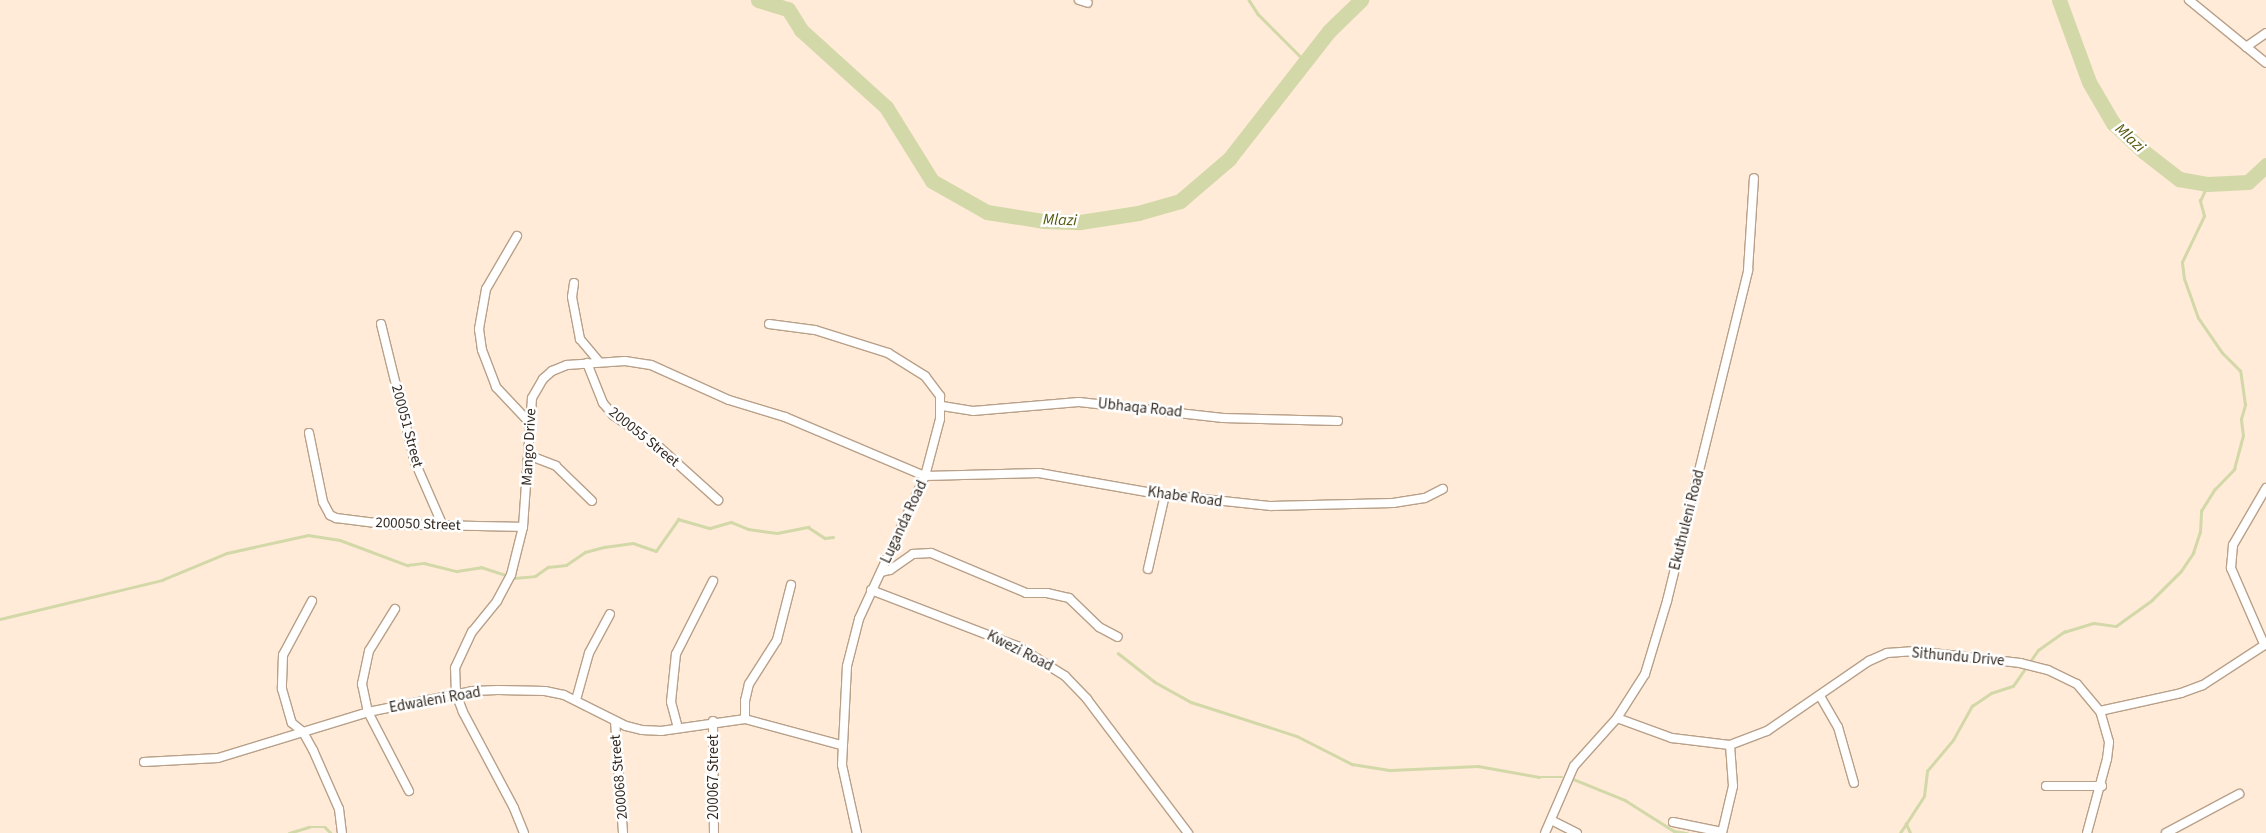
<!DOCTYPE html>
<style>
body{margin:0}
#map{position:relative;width:2266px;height:833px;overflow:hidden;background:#ffebd7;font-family:"Source Sans 3",sans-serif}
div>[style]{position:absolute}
.stream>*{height:2.5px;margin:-1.25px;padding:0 1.25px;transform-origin:1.25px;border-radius:1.25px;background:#d3d8a9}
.river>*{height:15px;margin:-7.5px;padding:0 7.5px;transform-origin:7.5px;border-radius:7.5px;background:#d3d8a9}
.roads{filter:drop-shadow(1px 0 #b8a089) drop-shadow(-1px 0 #b8a089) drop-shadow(0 1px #b8a089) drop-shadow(0 -1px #b8a089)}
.street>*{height:8px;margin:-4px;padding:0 4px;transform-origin:4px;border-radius:4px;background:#fff}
span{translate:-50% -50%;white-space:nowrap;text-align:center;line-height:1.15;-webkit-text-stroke:5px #fff;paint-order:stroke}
.street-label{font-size:15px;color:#332920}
.water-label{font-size:16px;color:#54580b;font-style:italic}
</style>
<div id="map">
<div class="stream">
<i style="left:1249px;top:0;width:17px;rotate:57deg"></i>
<i style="left:1258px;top:14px;width:66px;rotate:45deg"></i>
<i style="left:514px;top:578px;width:21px;rotate:-5deg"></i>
<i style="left:535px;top:576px;width:16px;rotate:-35deg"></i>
<i style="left:548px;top:567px;width:18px;rotate:-6deg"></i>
<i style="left:566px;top:565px;width:23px;rotate:-34deg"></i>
<i style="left:585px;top:552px;width:20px;rotate:-15deg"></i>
<i style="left:604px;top:547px;width:29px;rotate:-8deg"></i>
<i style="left:633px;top:543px;width:24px;rotate:19deg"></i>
<i style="left:656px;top:551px;width:39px;rotate:-55deg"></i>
<i style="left:678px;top:519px;width:33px;rotate:16deg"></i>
<i style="left:710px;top:528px;width:22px;rotate:-16deg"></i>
<i style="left:731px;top:522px;width:18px;rotate:22deg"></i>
<i style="left:748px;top:529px;width:29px;rotate:8deg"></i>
<i style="left:777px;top:533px;width:32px;rotate:-11deg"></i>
<i style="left:808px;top:527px;width:20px;rotate:33deg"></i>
<i style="left:825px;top:538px;width:8px;rotate:-7deg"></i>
<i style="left:0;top:619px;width:167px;rotate:-13.5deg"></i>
<i style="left:162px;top:580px;width:70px;rotate:-22.6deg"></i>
<i style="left:227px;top:553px;width:83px;rotate:-12.5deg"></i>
<i style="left:308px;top:535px;width:32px;rotate:9deg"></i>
<i style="left:340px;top:540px;width:72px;rotate:20.5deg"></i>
<i style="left:407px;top:565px;width:17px;rotate:-7deg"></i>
<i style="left:424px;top:563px;width:34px;rotate:14deg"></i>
<i style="left:457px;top:571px;width:24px;rotate:-9deg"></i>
<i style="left:481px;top:567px;width:26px;rotate:18deg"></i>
<i style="left:1118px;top:653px;width:47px;rotate:38.1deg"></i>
<i style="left:1155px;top:682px;width:41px;rotate:29.1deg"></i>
<i style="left:1191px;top:702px;width:111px;rotate:17.8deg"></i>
<i style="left:1297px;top:736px;width:62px;rotate:27deg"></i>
<i style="left:1352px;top:764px;width:39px;rotate:9deg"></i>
<i style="left:1391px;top:770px;width:87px;rotate:-2.6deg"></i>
<i style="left:1478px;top:766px;width:62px;rotate:10.2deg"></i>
<i style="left:1539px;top:777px;width:23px"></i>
<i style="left:1573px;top:779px;width:56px;rotate:22deg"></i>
<i style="left:1625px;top:800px;width:58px;rotate:32.3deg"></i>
<i style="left:1674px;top:831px;width:13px;rotate:9deg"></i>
<i style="left:289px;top:833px;width:21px;rotate:-17deg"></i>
<i style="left:309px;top:827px;width:16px"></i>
<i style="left:325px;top:827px;width:8px;rotate:45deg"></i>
<i style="left:1900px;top:833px;width:11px;rotate:-56deg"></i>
<i style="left:1910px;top:833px;width:10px;rotate:-114deg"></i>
<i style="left:1906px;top:824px;width:33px;rotate:-57deg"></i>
<i style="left:1924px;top:796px;width:25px;rotate:-83deg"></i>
<i style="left:1927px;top:771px;width:40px;rotate:-50deg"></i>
<i style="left:1953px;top:740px;width:39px;rotate:-61deg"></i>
<i style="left:1972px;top:706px;width:23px;rotate:-34deg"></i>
<i style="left:1991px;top:693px;width:23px;rotate:-18deg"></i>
<i style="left:2013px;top:686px;width:44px;rotate:-55.2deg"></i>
<i style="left:2038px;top:650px;width:32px;rotate:-35deg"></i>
<i style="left:2064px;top:632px;width:31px;rotate:-17deg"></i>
<i style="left:2094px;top:623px;width:22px;rotate:8deg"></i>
<i style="left:2116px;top:626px;width:44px;rotate:-35.8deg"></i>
<i style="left:2152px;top:600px;width:41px;rotate:-45deg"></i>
<i style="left:2181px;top:571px;width:22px;rotate:-56deg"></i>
<i style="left:2193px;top:553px;width:22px;rotate:-72deg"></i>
<i style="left:2200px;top:532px;width:21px;rotate:-87deg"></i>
<i style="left:2201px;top:511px;width:26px;rotate:-58deg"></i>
<i style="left:2215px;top:489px;width:28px;rotate:-46deg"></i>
<i style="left:2234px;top:469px;width:34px;rotate:-75deg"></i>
<i style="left:2243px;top:436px;width:17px;rotate:-97deg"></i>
<i style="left:2241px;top:419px;width:15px;rotate:-74deg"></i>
<i style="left:2245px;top:405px;width:34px;rotate:-98deg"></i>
<i style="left:2240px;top:371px;width:25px;rotate:-135deg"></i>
<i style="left:2222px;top:353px;width:42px;rotate:-124.4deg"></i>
<i style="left:2198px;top:318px;width:41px;rotate:-109.7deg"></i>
<i style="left:2184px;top:279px;width:17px;rotate:-97deg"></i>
<i style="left:2182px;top:262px;width:51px;rotate:-64.4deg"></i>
<i style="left:2204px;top:216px;width:16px;rotate:-105deg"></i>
<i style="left:2200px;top:201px;width:19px;rotate:-65deg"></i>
</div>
<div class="river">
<i style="left:758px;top:0;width:31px;rotate:17deg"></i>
<i style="left:788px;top:9px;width:25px;rotate:58deg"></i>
<i style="left:801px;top:30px;width:115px;rotate:42.2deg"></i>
<i style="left:886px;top:107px;width:87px;rotate:58.1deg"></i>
<i style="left:932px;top:181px;width:63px;rotate:29.4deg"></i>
<i style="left:987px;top:212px;width:58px;rotate:9deg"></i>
<i style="left:1044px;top:221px;width:36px;rotate:2deg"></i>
<i style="left:1080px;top:222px;width:59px;rotate:-8.8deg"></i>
<i style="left:1138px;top:213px;width:44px;rotate:-15.9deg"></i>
<i style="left:1180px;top:201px;width:65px;rotate:-40.6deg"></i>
<i style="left:1229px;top:159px;width:162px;rotate:-52deg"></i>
<i style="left:1329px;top:31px;width:45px;rotate:-44.1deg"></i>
<i style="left:2059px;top:0;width:87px;rotate:69.9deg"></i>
<i style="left:2089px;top:82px;width:48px;rotate:59.7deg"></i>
<i style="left:2113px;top:123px;width:41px;rotate:43deg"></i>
<i style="left:2143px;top:151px;width:46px;rotate:37.9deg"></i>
<i style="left:2179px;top:179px;width:29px;rotate:10deg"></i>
<i style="left:2208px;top:184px;width:40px;rotate:-2.9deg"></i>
<i style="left:2248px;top:182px;width:25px;rotate:-43deg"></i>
</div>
<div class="roads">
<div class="street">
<i style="left:1079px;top:0;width:9px;rotate:18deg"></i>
<i style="left:2189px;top:0;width:99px;rotate:39.3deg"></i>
<i style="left:2246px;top:47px;width:24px;rotate:-35deg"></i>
<i style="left:517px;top:236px;width:61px;rotate:120.3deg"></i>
<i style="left:486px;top:289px;width:41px;rotate:99.9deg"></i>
<i style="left:479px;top:329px;width:21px;rotate:82deg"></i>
<i style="left:482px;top:350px;width:40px;rotate:69deg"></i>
<i style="left:496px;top:387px;width:47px;rotate:46.7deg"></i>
<i style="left:574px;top:283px;width:14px;rotate:98deg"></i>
<i style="left:572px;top:297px;width:43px;rotate:79.2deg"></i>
<i style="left:580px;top:339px;width:30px;rotate:50deg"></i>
<i style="left:381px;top:324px;width:142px;rotate:76.2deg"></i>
<i style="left:415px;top:462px;width:70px;rotate:66.4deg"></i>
<i style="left:769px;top:324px;width:46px;rotate:7.4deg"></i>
<i style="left:815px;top:330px;width:77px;rotate:17.5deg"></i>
<i style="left:888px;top:353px;width:44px;rotate:31.9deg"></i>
<i style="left:925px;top:376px;width:25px;rotate:53deg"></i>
<i style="left:940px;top:396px;width:23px;rotate:90deg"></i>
<i style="left:940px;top:419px;width:59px;rotate:104.7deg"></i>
<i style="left:925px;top:476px;width:157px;rotate:114.8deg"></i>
<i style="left:859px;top:619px;width:49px;rotate:104.3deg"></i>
<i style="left:847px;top:666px;width:99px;rotate:92.9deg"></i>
<i style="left:842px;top:765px;width:70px;rotate:77.6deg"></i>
<i style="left:587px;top:363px;width:43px;rotate:68.2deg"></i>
<i style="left:603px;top:403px;width:16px;rotate:50deg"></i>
<i style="left:613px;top:415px;width:55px;rotate:34.6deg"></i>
<i style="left:658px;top:446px;width:81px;rotate:42deg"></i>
<i style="left:942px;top:406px;width:31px;rotate:9deg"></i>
<i style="left:973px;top:411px;width:106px;rotate:-4.9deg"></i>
<i style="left:1079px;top:402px;width:145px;rotate:6.3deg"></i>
<i style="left:1223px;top:418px;width:115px;rotate:1.5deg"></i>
<i style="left:309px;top:433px;width:70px;rotate:78.5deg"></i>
<i style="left:323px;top:502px;width:15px;rotate:62deg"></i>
<i style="left:330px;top:515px;width:7px;rotate:27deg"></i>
<i style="left:336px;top:518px;width:48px;rotate:7.1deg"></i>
<i style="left:384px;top:524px;width:139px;rotate:1.2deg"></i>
<i style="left:528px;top:455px;width:30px;rotate:21deg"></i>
<i style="left:556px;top:466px;width:50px;rotate:44.2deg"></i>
<i style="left:1148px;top:569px;width:76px;rotate:-77.1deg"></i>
<i style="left:881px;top:572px;width:9px;rotate:-13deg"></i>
<i style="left:890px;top:570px;width:28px;rotate:-35deg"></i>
<i style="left:913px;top:554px;width:18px;rotate:-3deg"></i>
<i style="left:931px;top:553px;width:103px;rotate:22.8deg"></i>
<i style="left:1026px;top:593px;width:21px"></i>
<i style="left:1047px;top:593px;width:23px;rotate:13deg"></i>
<i style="left:1069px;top:598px;width:42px;rotate:44deg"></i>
<i style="left:1099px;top:627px;width:21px;rotate:28deg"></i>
<i style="left:871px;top:590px;width:156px;rotate:21deg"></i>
<i style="left:1017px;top:646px;width:57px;rotate:32deg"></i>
<i style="left:1065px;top:676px;width:32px;rotate:46deg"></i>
<i style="left:1087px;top:699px;width:168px;rotate:53deg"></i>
<i style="left:312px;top:601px;width:61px;rotate:118.2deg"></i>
<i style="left:283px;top:655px;width:34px;rotate:92deg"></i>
<i style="left:282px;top:689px;width:35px;rotate:74deg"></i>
<i style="left:292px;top:723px;width:14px;rotate:39deg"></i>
<i style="left:303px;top:732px;width:21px;rotate:61deg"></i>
<i style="left:313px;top:750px;width:64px;rotate:66.2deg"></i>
<i style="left:339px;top:809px;width:24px;rotate:83deg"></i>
<i style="left:395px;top:609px;width:49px;rotate:121.8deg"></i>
<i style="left:369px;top:651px;width:34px;rotate:102deg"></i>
<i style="left:362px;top:684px;width:29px;rotate:78deg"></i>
<i style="left:368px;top:712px;width:89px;rotate:62.6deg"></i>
<i style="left:2264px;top:644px;width:83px;rotate:-113.5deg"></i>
<i style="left:2231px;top:568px;width:23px;rotate:-85deg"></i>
<i style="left:2233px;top:545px;width:66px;rotate:-59.9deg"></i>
<i style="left:1820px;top:696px;width:36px;rotate:60deg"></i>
<i style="left:1838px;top:727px;width:58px;rotate:74.1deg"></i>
<i style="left:576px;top:700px;width:49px;rotate:-74.5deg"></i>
<i style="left:589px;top:653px;width:44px;rotate:-61.7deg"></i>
<i style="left:1617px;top:718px;width:59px;rotate:20deg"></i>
<i style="left:1672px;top:738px;width:58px;rotate:6.9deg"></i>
<i style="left:1730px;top:745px;width:40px;rotate:-21deg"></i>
<i style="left:1767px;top:731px;width:124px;rotate:-34.5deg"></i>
<i style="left:1869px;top:661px;width:20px;rotate:-24deg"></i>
<i style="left:1887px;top:653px;width:28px;rotate:-4deg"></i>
<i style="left:1915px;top:651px;width:106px;rotate:6.5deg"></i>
<i style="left:2020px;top:663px;width:29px;rotate:14deg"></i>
<i style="left:2048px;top:670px;width:32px;rotate:26deg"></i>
<i style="left:2077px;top:684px;width:35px;rotate:50deg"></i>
<i style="left:2100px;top:711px;width:83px;rotate:-12.5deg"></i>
<i style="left:2181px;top:693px;width:23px;rotate:-20deg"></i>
<i style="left:2203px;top:685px;width:75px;rotate:-33.1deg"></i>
<i style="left:745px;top:719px;width:18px;rotate:-90deg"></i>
<i style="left:745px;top:701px;width:17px;rotate:-77deg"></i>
<i style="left:749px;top:684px;width:52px;rotate:-57.5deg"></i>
<i style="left:777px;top:640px;width:57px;rotate:-75.7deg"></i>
<i style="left:615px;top:721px;width:112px;rotate:85.9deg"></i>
<i style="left:713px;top:721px;width:112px;rotate:89.5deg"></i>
<i style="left:678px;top:728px;width:27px;rotate:-105deg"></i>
<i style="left:671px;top:702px;width:48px;rotate:-84.1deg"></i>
<i style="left:676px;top:654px;width:82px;rotate:-63.1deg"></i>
<i style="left:144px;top:762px;width:74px;rotate:-3.1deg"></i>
<i style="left:218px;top:758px;width:157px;rotate:-17deg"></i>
<i style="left:368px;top:712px;width:106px;rotate:-11.4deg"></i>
<i style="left:472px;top:691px;width:26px;rotate:-2deg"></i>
<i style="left:498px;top:690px;width:47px;rotate:1.2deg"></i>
<i style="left:545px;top:691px;width:19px;rotate:12deg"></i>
<i style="left:564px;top:695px;width:69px;rotate:26.6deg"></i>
<i style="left:626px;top:726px;width:16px;rotate:14deg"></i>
<i style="left:642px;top:730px;width:19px;rotate:3deg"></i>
<i style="left:661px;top:731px;width:85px;rotate:-8.1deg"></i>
<i style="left:745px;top:719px;width:99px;rotate:15.2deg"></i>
<i style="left:2046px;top:786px;width:56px"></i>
<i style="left:1551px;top:820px;width:29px;rotate:27deg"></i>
<i style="left:1673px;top:822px;width:50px;rotate:11.5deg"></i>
<i style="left:524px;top:833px;width:27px;rotate:-112deg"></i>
<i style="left:514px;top:808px;width:109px;rotate:-118deg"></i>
<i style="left:463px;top:712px;width:19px;rotate:-111deg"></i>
<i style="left:456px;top:694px;width:26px;rotate:-92deg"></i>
<i style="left:455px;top:668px;width:40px;rotate:-65deg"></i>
<i style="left:472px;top:632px;width:40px;rotate:-51deg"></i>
<i style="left:497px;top:601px;width:30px;rotate:-62deg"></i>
<i style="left:511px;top:575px;width:49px;rotate:-76deg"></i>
<i style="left:523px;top:527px;width:129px;rotate:-86deg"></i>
<i style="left:532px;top:398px;width:22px;rotate:-60deg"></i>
<i style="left:543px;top:379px;width:12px;rotate:-42deg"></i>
<i style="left:552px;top:371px;width:16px;rotate:-22deg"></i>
<i style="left:567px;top:365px;width:58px;rotate:-3.9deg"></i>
<i style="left:625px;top:361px;width:26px;rotate:9deg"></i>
<i style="left:651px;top:365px;width:85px;rotate:24.2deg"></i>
<i style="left:729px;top:400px;width:59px;rotate:16.9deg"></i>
<i style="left:785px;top:417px;width:152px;rotate:22.9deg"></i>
<i style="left:925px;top:476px;width:114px;rotate:-1.5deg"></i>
<i style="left:1039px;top:473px;width:121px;rotate:10deg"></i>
<i style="left:1158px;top:494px;width:114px;rotate:6.1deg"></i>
<i style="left:1271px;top:506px;width:122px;rotate:-1.4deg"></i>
<i style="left:1393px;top:503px;width:32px;rotate:-9deg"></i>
<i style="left:1425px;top:498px;width:20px;rotate:-27deg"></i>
<i style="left:1545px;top:833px;width:73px;rotate:-66.6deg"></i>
<i style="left:1574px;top:766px;width:64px;rotate:-48.1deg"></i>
<i style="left:1617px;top:718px;width:52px;rotate:-57.5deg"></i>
<i style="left:1645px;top:674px;width:76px;rotate:-73.2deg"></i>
<i style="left:1667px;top:601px;width:341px;rotate:-76.2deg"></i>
<i style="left:1748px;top:270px;width:92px;rotate:-86.3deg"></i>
<i style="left:1722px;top:833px;width:48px;rotate:-76.8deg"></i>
<i style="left:1733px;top:786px;width:41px;rotate:-94.2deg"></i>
<i style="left:2087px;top:833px;width:77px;rotate:-74.9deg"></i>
<i style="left:2107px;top:759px;width:17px;rotate:-83deg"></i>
<i style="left:2109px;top:742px;width:32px;rotate:-106deg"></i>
<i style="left:2166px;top:833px;width:83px;rotate:-28.1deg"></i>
</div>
</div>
<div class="street-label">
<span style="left:1140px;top:408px;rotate:6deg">Ubhaqa Road</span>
<span style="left:407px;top:426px;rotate:75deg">200051 Street</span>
<span style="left:644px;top:437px;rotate:39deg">200055 Street</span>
<span style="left:529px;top:447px;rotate:-87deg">Mango Drive</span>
<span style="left:1185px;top:497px;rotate:8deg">Khabe Road</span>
<span style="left:1687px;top:520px;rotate:-76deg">Ekuthuleni Road</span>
<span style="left:904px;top:522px;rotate:-65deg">Luganda Road</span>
<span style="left:418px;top:524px;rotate:2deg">200050 Street</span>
<span style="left:1020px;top:651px;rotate:27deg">Kwezi Road</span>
<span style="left:1958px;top:657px;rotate:5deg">Sithundu Drive</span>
<span style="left:435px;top:700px;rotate:-10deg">Edwaleni Road</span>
<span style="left:619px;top:777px;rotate:-95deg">200068 Street</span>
<span style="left:714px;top:777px;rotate:-90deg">200067 Street</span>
</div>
<div class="water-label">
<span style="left:2130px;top:138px;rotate:43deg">Mlazi</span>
<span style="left:1060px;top:220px;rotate:2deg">Mlazi</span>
</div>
</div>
